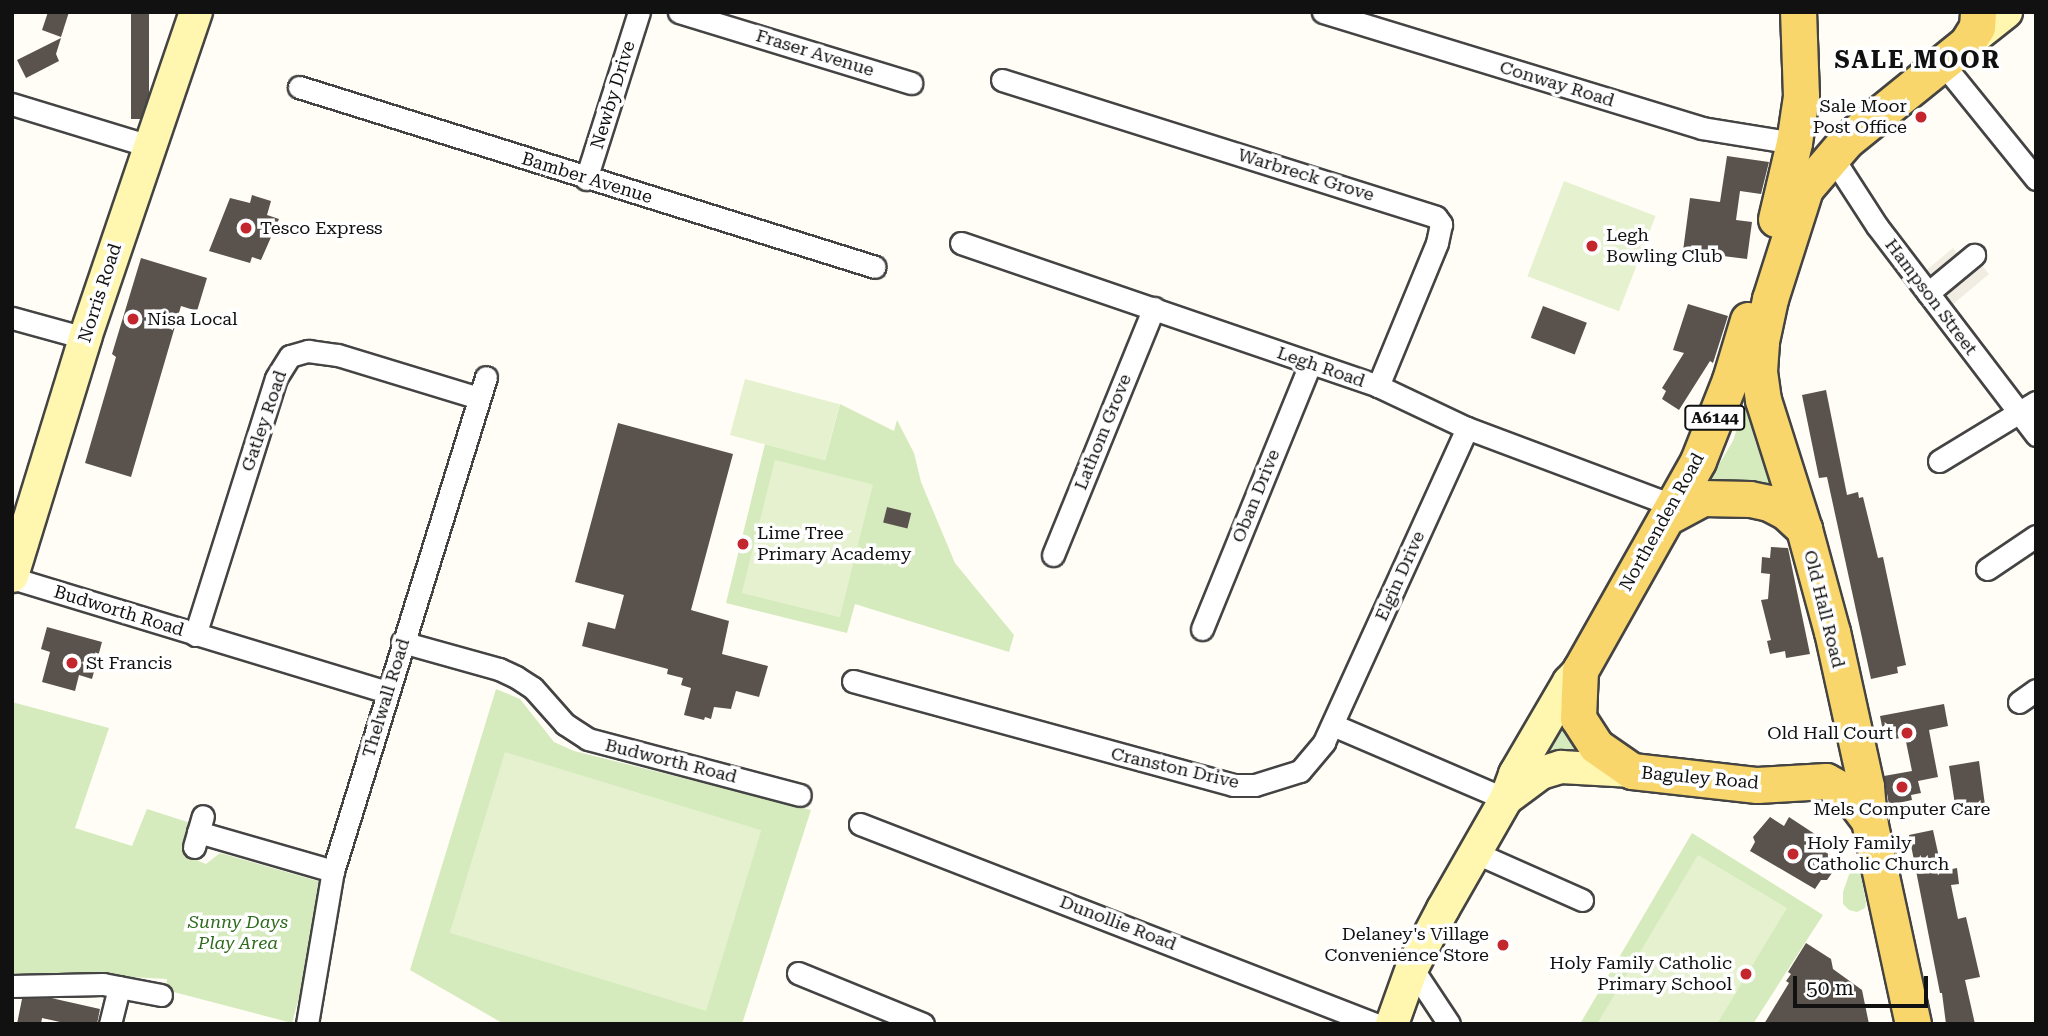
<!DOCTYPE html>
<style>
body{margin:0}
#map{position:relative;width:2048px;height:1036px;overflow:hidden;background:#fffdf5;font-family:"Roboto Serif",serif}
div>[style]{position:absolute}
.green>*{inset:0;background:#d5ebbd}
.pitch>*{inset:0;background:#e6f2cf;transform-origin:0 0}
.plaza>*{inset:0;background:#f1ede2}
.building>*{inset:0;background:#5a524d;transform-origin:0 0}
.roads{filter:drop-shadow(2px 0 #444) drop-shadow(-2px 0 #444) drop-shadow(0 2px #444) drop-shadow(0 -2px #444)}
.street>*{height:21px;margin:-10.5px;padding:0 10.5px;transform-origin:10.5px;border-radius:10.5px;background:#fff}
.secondary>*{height:32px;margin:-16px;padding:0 16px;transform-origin:16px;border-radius:16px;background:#fff6b0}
.primary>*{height:35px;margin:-17.5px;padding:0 17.5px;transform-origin:17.5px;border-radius:17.5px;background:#f9d66b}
.dots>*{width:19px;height:19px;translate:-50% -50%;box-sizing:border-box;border:4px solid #fff;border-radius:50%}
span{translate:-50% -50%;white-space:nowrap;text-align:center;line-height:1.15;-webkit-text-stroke:7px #fff;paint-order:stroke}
.shield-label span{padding:2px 5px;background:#fff;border:2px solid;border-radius:5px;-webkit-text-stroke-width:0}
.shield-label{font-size:16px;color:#111;font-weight:700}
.street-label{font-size:18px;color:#111}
.poi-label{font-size:18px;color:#111}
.right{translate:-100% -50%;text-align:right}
.left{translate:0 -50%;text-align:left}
.park-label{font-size:18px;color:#2f6b1f;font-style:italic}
.district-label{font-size:24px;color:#111;font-weight:700;letter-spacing:2px}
.frame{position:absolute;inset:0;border:14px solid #111;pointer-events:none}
.scale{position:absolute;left:1793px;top:976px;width:135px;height:32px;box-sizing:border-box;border:4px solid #111;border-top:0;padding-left:9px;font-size:21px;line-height:24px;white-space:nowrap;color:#111;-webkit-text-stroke:5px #fff;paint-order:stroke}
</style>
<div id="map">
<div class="green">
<i style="clip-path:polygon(1746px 400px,1752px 403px,1755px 440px,1776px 491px,1706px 486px,1733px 441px)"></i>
<i style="clip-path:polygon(840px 404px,894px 431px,897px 420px,914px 453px,921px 482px,955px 563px,1014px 635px,1009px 652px,855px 604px,847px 633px,726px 603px,765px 444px,825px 460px)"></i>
<i style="clip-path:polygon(496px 689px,520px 699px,554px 742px,574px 751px,811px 810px,742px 1024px,504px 1024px,410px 970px)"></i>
<i style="clip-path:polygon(12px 702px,109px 728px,75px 828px,132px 846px,147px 809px,203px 827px,197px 850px,198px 861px,206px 864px,220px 853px,321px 882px,327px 895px,292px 1023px,166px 990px,167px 979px,79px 974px,35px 977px,12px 975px)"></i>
<i style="clip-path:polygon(1564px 709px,1588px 753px,1543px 757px)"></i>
<i style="clip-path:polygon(1692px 833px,1823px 915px,1753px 1024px,1580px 1024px)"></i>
<i style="clip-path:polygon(1858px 861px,1866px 902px,1865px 908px,1857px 912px,1849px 910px,1843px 904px,1843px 892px,1853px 863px)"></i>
</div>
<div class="pitch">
<i style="left:1564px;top:181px;width:98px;height:102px;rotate:21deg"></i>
<i style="left:745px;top:379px;width:98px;height:58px;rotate:15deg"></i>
<i style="left:775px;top:460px;width:101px;height:137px;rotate:14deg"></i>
<i style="left:505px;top:752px;width:268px;height:189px;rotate:17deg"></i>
<i style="clip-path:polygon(1698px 855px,1787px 908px,1717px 1024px,1597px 1024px)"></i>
</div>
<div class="plaza">
<i style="clip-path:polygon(1953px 248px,1962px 259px,1971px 252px,1989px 274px,1951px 306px,1923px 273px)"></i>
</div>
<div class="building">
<i style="clip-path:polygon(48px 12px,69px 12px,61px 37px,42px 30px)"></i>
<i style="left:131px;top:12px;width:18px;height:107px"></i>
<i style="clip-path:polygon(61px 38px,56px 54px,59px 61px,26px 78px,17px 60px)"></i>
<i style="clip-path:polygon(1727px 156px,1769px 162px,1761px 194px,1740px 191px,1736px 220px,1752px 222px,1747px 259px,1683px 251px,1690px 198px,1720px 202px)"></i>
<i style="clip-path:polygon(252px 195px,271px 201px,267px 215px,279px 219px,261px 260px,252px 257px,250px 263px,209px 251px,230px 198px,250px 203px)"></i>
<i style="clip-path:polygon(141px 258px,207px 278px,197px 311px,181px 306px,131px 477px,85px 463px,116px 357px,112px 354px)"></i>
<i style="clip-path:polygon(1688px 304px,1728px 316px,1713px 363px,1710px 361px,1679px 410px,1662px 399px,1666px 391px,1662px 388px,1684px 353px,1673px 350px)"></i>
<i style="left:1543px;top:306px;width:47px;height:34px;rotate:21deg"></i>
<i style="clip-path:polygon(1826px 390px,1847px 495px,1858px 492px,1859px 498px,1863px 497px,1878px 558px,1883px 557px,1906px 665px,1897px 667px,1898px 673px,1871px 679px,1827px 477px,1819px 478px,1802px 395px)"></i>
<i style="clip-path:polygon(618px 423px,733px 454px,691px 610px,729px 621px,722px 654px,768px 666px,759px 697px,736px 691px,731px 709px,714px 707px,711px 719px,705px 717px,704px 720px,684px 715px,691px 688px,681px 685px,683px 678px,667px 674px,668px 669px,582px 646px,588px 622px,615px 629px,624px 595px,575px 582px)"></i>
<i style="left:887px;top:507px;width:25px;height:16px;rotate:14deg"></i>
<i style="clip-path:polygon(1771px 547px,1788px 548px,1810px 654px,1786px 658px,1785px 651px,1770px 654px,1767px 641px,1771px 640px,1761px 600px,1768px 599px,1770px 574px,1761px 573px,1762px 557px,1770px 558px)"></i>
<i style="clip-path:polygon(47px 627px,102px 642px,92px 679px,79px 675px,75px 691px,42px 682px,50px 652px,41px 649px)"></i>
<i style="clip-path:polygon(1944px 704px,1948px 726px,1929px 730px,1938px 777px,1918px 781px,1921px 793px,1911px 795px,1912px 800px,1889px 805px,1884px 776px,1912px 771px,1905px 737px,1885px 741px,1880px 716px)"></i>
<i style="clip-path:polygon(1979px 761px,1985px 805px,1980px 806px,1981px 813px,1966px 816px,1965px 809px,1956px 811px,1949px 766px)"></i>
<i style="clip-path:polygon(1770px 817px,1784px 826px,1789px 817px,1827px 842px,1822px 850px,1835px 858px,1829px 868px,1832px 873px,1827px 880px,1821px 880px,1815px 889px,1750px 851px,1755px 842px,1753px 837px)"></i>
<i style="clip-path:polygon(1933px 830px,1942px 871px,1957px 868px,1959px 884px,1951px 885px,1958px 919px,1966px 917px,1980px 977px,1965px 980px,1975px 1024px,1946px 1024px,1942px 993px,1940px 993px,1909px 835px)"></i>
<i style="clip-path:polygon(1806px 943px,1831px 959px,1833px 969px,1862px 990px,1869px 1024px,1764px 1024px,1789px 983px,1786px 981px,1791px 974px,1788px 972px)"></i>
<i style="clip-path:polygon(51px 998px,100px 1009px,97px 1024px,69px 1024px,42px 1018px,41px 1024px,17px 1024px,22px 999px)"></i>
</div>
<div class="roads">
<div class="street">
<i style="left:679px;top:12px;width:243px;rotate:17deg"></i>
<i style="left:1323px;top:12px;width:396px;rotate:17deg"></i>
<i style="left:1702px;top:128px;width:93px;rotate:9.3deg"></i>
<i style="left:1943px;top:64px;width:148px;rotate:51deg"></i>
<i style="left:1002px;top:80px;width:455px;rotate:17.5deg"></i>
<i style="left:1436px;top:217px;width:9px;rotate:54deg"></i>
<i style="left:1441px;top:224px;width:19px;rotate:102deg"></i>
<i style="left:1437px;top:243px;width:155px;rotate:112.4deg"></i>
<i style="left:299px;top:87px;width:603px;rotate:17.35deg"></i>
<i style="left:12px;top:104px;width:143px;rotate:17deg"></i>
<i style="left:1831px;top:155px;width:85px;rotate:57.1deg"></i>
<i style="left:1877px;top:226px;width:263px;rotate:52.7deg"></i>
<i style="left:586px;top:179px;width:175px;rotate:-72.4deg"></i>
<i style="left:961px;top:243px;width:441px;rotate:18.9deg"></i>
<i style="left:1378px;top:386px;width:98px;rotate:25.3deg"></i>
<i style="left:1467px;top:428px;width:221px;rotate:20.6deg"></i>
<i style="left:1928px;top:293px;width:60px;rotate:-39.6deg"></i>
<i style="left:12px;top:318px;width:76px;rotate:15.3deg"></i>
<i style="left:1939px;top:461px;width:114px;rotate:-31.3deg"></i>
<i style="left:1053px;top:555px;width:267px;rotate:-67.8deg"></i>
<i style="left:1987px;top:569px;width:59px;rotate:-34deg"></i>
<i style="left:12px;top:578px;width:392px;rotate:16.9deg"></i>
<i style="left:1202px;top:629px;width:286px;rotate:-67.8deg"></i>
<i style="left:195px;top:635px;width:269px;rotate:-72.5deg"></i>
<i style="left:276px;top:378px;width:26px;rotate:-58deg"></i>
<i style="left:290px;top:356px;width:19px;rotate:-16deg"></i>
<i style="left:308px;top:351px;width:30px;rotate:8deg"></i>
<i style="left:338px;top:355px;width:147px;rotate:17deg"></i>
<i style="left:402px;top:642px;width:101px;rotate:15.6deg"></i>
<i style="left:499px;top:669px;width:19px;rotate:25deg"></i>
<i style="left:516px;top:677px;width:20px;rotate:33deg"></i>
<i style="left:533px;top:688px;width:48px;rotate:48.4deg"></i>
<i style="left:565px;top:724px;width:27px;rotate:33deg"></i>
<i style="left:588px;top:739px;width:219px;rotate:14.8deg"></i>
<i style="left:853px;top:681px;width:394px;rotate:15.3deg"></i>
<i style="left:1233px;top:785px;width:22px"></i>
<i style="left:1255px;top:785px;width:47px;rotate:-17.3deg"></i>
<i style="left:1300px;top:771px;width:38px;rotate:-50deg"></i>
<i style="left:1324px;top:742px;width:345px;rotate:-65.5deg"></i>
<i style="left:2019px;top:702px;width:21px;rotate:-35deg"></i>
<i style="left:1333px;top:725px;width:188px;rotate:23.2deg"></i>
<i style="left:860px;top:824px;width:552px;rotate:21.22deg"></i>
<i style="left:198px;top:832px;width:141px;rotate:16.1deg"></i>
<i style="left:194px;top:847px;width:32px;rotate:-74deg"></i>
<i style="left:1476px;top:853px;width:116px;rotate:23.9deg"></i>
<i style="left:1412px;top:968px;width:67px;rotate:56.5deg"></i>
<i style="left:798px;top:973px;width:135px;rotate:22.2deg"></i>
<i style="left:12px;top:986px;width:91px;rotate:-1.3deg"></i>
<i style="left:103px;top:984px;width:59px;rotate:10.7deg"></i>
<i style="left:110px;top:1024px;width:38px;rotate:-76deg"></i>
<i style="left:307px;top:1024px;width:155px;rotate:-80.4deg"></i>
<i style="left:333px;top:871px;width:517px;rotate:-72.79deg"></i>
</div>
<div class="secondary">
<i style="left:1967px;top:43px;width:50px;rotate:-38.5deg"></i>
<i style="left:12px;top:576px;width:249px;rotate:-72.9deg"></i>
<i style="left:85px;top:338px;width:344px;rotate:-71.2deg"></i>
<i style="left:1506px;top:799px;width:44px;rotate:-36.6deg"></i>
<i style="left:1541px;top:773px;width:21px;rotate:-17deg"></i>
<i style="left:1561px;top:767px;width:71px;rotate:3.2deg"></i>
<i style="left:1392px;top:1024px;width:59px;rotate:-70.3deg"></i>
<i style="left:1412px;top:968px;width:67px;rotate:-62.3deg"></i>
<i style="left:1443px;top:909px;width:127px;rotate:-60.2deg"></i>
<i style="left:1506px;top:799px;width:27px;rotate:-70deg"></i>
<i style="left:1515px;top:774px;width:107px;rotate:-59.6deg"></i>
<i style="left:1569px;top:682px;width:16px;rotate:-47deg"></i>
</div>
<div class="primary">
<i style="left:1776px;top:219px;width:78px;rotate:-76.7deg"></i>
<i style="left:1794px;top:143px;width:48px;rotate:-81.5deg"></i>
<i style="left:1801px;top:96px;width:84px;rotate:-92deg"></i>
<i style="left:1748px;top:320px;width:63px;rotate:106.7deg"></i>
<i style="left:1730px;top:380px;width:87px;rotate:111.6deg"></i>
<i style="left:1698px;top:461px;width:240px;rotate:119.4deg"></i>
<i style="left:1580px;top:670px;width:48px;rotate:92.4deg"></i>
<i style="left:1578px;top:718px;width:33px;rotate:57deg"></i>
<i style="left:1596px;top:746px;width:44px;rotate:34.8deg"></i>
<i style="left:1632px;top:771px;width:126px;rotate:6.4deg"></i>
<i style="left:1757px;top:785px;width:69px;rotate:-3.3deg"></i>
<i style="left:1826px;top:781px;width:26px;rotate:29deg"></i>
<i style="left:1849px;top:794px;width:34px;rotate:53deg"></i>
<i style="left:1669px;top:516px;width:38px;rotate:-28deg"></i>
<i style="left:1703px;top:498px;width:47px;rotate:1.2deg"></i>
<i style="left:1750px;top:499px;width:19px;rotate:12deg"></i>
<i style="left:1769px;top:503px;width:19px;rotate:28deg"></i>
<i style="left:1786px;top:512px;width:25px;rotate:43deg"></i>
<i style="left:1913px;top:1024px;width:208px;rotate:-102.2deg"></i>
<i style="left:1869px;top:821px;width:35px;rotate:-95deg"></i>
<i style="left:1866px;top:786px;width:158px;rotate:-102.4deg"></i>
<i style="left:1832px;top:632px;width:107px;rotate:-105.2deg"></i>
<i style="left:1804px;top:529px;width:135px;rotate:-107.6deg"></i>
<i style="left:1763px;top:400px;width:29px;rotate:-98deg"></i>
<i style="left:1759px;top:371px;width:30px;rotate:-86deg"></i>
<i style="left:1761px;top:341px;width:43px;rotate:-77.9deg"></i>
<i style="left:1770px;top:299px;width:115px;rotate:-72.3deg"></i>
<i style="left:1805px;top:189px;width:63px;rotate:-49.5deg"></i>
<i style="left:1846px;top:141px;width:156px;rotate:-39deg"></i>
<i style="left:1967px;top:43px;width:19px;rotate:-58deg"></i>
<i style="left:1977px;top:27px;width:15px;rotate:-86deg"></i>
</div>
</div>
<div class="dots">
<i style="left:1921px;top:117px;background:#c4262e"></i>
<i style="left:246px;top:228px;background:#c4262e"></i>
<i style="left:1592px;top:246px;background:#c4262e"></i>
<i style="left:133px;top:319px;background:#c4262e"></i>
<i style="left:743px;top:544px;background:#c4262e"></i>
<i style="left:72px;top:663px;background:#c4262e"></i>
<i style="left:1907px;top:733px;background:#c4262e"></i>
<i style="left:1902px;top:787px;background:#c4262e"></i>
<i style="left:1793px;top:854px;background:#c4262e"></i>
<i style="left:1503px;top:945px;background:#c4262e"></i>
<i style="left:1746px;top:974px;background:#c4262e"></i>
</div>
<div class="shield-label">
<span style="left:1715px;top:418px">A6144</span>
</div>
<div class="street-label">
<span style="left:815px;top:53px;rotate:17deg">Fraser Avenue</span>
<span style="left:1557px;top:84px;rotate:17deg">Conway Road</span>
<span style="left:613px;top:95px;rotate:-73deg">Newby Drive</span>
<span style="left:1306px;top:175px;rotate:17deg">Warbreck Grove</span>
<span style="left:587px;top:178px;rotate:17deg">Bamber Avenue</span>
<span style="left:100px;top:293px;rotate:-72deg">Norris Road</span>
<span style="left:1931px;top:297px;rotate:53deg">Hampson Street</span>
<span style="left:1321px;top:367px;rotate:19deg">Legh Road</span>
<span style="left:264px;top:421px;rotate:-71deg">Gatley Road</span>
<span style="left:1103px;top:432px;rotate:-68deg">Lathom Grove</span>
<span style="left:1256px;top:496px;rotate:-68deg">Oban Drive</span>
<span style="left:1662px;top:522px;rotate:-61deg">Northenden Road</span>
<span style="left:1400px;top:576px;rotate:-66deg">Elgin Drive</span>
<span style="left:1824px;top:609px;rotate:76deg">Old Hall Road</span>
<span style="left:119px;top:611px;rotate:17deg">Budworth Road</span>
<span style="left:386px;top:698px;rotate:-73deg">Thelwall Road</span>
<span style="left:671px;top:761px;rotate:14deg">Budworth Road</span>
<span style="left:1175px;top:768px;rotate:13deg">Cranston Drive</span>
<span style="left:1700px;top:778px;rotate:5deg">Baguley Road</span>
<span style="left:1118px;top:923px;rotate:21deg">Dunollie Road</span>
</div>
<div class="poi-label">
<span class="right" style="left:1907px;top:117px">Sale Moor<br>Post Office</span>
<span class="left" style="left:260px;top:228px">Tesco Express</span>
<span class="left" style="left:1606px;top:246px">Legh<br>Bowling Club</span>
<span class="left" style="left:147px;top:319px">Nisa Local</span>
<span class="left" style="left:757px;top:544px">Lime Tree<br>Primary Academy</span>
<span class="left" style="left:86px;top:663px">St Francis</span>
<span class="right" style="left:1893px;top:733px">Old Hall Court</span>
<span style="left:1902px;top:809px">Mels Computer Care</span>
<span class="left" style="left:1807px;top:854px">Holy Family<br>Catholic Church</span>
<span class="right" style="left:1489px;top:945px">Delaney's Village<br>Convenience Store</span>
<span class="right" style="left:1732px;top:974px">Holy Family Catholic<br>Primary School</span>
</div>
<div class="park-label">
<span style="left:238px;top:933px">Sunny Days<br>Play Area</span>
</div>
<div class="district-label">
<span style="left:1918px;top:61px">SALE MOOR</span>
</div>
<div class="frame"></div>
<div class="scale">50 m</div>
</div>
